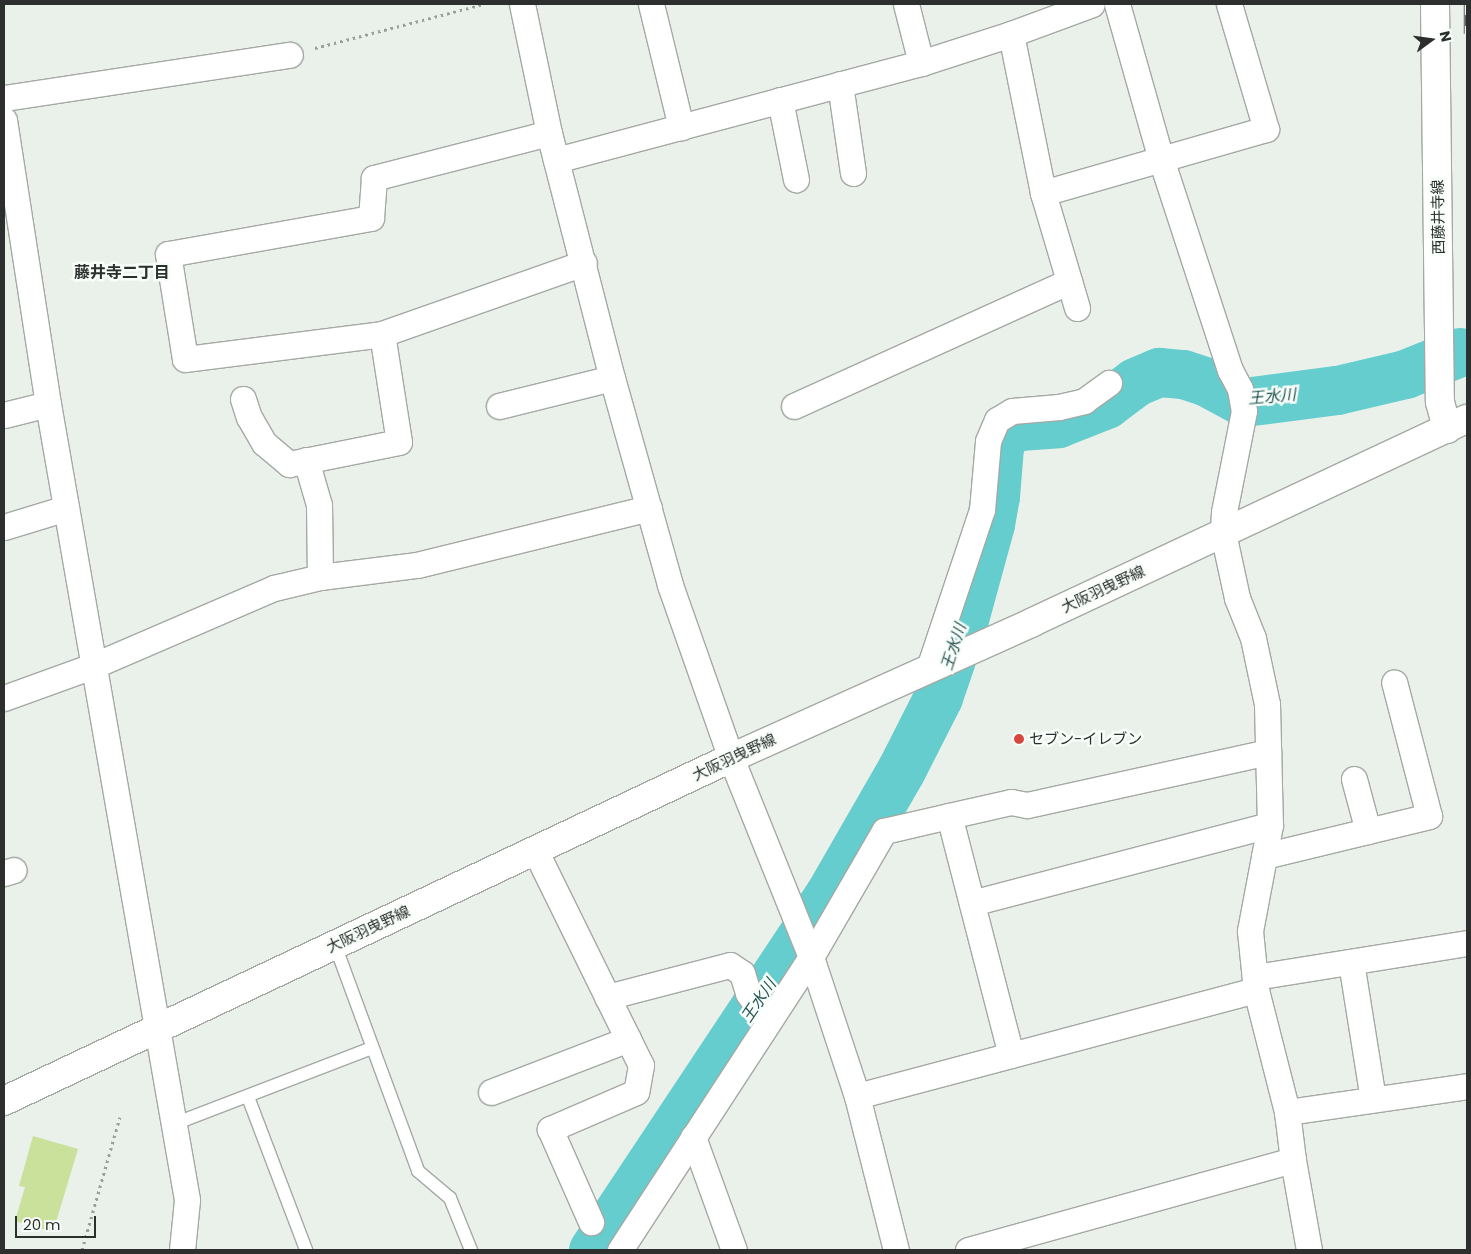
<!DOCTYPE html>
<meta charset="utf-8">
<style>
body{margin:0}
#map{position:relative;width:1471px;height:1254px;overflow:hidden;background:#eaf0ea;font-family:Poppins,"Noto Sans JP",sans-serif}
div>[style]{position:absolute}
.river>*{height:49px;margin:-24.5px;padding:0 24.5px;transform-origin:24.5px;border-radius:24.5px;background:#65cdce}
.building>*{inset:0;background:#c9e19a}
.path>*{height:3px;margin-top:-1.5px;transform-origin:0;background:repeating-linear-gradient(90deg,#9a9f9b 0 2.5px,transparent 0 6.5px)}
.roads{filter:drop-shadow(1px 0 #a4a9a4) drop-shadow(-1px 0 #a4a9a4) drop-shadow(0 1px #a4a9a4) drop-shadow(0 -1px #a4a9a4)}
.service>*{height:12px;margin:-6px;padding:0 6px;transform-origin:6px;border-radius:6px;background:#fff}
.minor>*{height:25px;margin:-12.5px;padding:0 12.5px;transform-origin:12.5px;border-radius:12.5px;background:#fff}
.secondary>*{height:28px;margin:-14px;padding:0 14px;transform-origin:14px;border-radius:14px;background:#fff}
.rail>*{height:5.5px;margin-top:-2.75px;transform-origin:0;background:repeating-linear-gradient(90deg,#f7fdf8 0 11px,#5f625f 0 22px);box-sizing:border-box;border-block:1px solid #5f625f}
.dots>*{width:14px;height:14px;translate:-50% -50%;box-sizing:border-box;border:2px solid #f7fdf8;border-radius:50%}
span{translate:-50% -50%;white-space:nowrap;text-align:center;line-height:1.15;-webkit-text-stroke:5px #f7fdf8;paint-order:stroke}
.street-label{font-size:15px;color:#2c2f2d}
.poi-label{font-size:15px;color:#2c2f2d}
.left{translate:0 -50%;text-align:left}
.neighbourhood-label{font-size:16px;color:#2c2f2d;font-weight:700}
.water-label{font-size:16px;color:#265454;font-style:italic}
.frame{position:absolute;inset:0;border:5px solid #2c2f2d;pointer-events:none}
.north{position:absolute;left:1406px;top:15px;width:50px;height:50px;-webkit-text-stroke:4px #f7fdf8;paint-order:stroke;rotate:76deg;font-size:14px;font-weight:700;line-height:20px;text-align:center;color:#2c2f2d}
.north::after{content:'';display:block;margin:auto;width:18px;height:22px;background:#2c2f2d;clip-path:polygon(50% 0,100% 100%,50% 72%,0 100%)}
.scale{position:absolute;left:15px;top:1216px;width:81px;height:22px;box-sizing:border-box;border:2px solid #2c2f2d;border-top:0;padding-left:6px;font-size:15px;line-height:18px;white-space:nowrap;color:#2c2f2d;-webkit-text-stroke:4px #f7fdf8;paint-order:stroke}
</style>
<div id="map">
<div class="river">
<i style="left:593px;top:1250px;width:426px;rotate:-56.4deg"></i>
<i style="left:829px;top:895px;width:144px;rotate:-60.1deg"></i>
<i style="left:901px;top:770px;width:82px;rotate:-63.1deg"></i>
<i style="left:938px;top:697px;width:71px;rotate:-71.1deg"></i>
<i style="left:961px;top:630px;width:110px;rotate:-74.7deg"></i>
<i style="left:990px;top:524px;width:28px;rotate:-80deg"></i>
<i style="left:995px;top:496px;width:50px;rotate:-85.4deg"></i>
<i style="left:999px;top:446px;width:15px;rotate:-67deg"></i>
<i style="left:1005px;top:432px;width:15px;rotate:-23deg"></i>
<i style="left:1019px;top:426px;width:39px;rotate:-4deg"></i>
<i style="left:1058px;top:423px;width:52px;rotate:-21.6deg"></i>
<i style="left:1106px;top:404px;width:36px;rotate:-37deg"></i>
<i style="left:1135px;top:382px;width:26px;rotate:-23deg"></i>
<i style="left:1159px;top:372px;width:24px;rotate:5deg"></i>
<i style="left:1183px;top:374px;width:25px;rotate:18deg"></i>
<i style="left:1207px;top:382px;width:42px;rotate:28.4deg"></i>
<i style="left:1244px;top:402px;width:94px;rotate:-7.4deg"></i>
<i style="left:1337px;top:390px;width:70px;rotate:-13.2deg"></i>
<i style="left:1405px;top:374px;width:59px;rotate:-21.8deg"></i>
</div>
<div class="building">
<i style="clip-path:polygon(33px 1136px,78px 1149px,53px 1232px,15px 1221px,25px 1187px,19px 1186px)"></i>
</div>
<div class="path">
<i style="left:315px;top:48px;width:175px;rotate:-14.6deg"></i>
<i style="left:82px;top:1250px;width:138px;rotate:-74.1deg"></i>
</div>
<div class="roads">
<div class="service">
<i style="left:335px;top:945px;width:241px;rotate:69.8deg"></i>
<i style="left:418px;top:1171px;width:42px;rotate:40.2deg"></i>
<i style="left:450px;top:1198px;width:56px;rotate:68deg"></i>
<i style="left:248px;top:1097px;width:164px;rotate:69.2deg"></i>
<i style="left:174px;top:1124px;width:212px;rotate:-21deg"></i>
</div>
<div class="minor">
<i style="left:522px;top:4px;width:132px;rotate:78.2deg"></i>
<i style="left:549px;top:133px;width:253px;rotate:75.6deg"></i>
<i style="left:612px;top:378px;width:215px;rotate:74.3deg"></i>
<i style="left:670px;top:585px;width:183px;rotate:70.6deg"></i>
<i style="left:731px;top:758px;width:214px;rotate:68.1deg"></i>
<i style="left:811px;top:957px;width:146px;rotate:71.7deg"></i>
<i style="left:857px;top:1096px;width:159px;rotate:75.8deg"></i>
<i style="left:651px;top:4px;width:127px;rotate:76.3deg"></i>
<i style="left:906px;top:4px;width:61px;rotate:75.7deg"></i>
<i style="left:1117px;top:4px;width:161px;rotate:74.2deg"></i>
<i style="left:1161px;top:159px;width:222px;rotate:71.9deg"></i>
<i style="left:1230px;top:370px;width:21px;rotate:62deg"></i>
<i style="left:1240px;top:389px;width:22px;rotate:80deg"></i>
<i style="left:1244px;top:411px;width:103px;rotate:101.2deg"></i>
<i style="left:1224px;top:512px;width:21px;rotate:93deg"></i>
<i style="left:1223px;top:533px;width:66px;rotate:77.8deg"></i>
<i style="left:1237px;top:598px;width:43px;rotate:68.2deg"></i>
<i style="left:1253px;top:638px;width:67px;rotate:78deg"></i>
<i style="left:1267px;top:704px;width:121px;rotate:88.6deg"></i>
<i style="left:1270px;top:825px;width:108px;rotate:100.7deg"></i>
<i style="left:1250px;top:931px;width:59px;rotate:84.2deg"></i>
<i style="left:1256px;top:990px;width:126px;rotate:75.7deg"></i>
<i style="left:1287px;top:1112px;width:48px;rotate:82.9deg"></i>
<i style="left:1293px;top:1160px;width:91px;rotate:79.9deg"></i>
<i style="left:1011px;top:34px;width:162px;rotate:78.6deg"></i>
<i style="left:1043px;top:193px;width:120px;rotate:73.5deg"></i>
<i style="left:840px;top:84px;width:90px;rotate:81.7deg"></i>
<i style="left:4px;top:98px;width:289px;rotate:-8.6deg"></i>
<i style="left:780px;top:100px;width:81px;rotate:78.6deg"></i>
<i style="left:4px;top:120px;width:287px;rotate:81.2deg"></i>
<i style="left:48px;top:404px;width:808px;rotate:80.09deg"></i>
<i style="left:187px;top:1200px;width:50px;rotate:95.7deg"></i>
<i style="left:549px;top:133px;width:181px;rotate:165.6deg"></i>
<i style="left:374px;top:178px;width:40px;rotate:94.3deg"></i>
<i style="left:371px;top:218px;width:206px;rotate:169.9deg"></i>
<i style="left:168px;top:254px;width:106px;rotate:80.8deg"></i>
<i style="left:185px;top:359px;width:199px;rotate:-7.2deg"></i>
<i style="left:382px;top:334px;width:214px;rotate:-19.4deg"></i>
<i style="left:556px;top:160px;width:378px;rotate:-14.9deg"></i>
<i style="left:921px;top:63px;width:95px;rotate:-17.9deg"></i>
<i style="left:1011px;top:34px;width:86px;rotate:-20.3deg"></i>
<i style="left:1043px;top:193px;width:232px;rotate:-16deg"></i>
<i style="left:1266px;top:129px;width:130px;rotate:-106.5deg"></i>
<i style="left:243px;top:399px;width:19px;rotate:72deg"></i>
<i style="left:249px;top:417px;width:30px;rotate:60deg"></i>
<i style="left:264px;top:443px;width:33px;rotate:40deg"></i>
<i style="left:289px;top:464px;width:112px;rotate:-11.3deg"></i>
<i style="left:399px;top:442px;width:109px;rotate:-98.9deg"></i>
<i style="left:499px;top:406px;width:116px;rotate:-13.9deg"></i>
<i style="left:794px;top:406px;width:302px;rotate:-24.4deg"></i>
<i style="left:4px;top:415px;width:45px;rotate:-14deg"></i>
<i style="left:306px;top:460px;width:47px;rotate:73.9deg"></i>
<i style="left:319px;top:505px;width:72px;rotate:89.2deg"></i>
<i style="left:4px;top:527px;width:65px;rotate:-17deg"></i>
<i style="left:929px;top:668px;width:167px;rotate:-71.5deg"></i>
<i style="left:982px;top:510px;width:69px;rotate:-85deg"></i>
<i style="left:988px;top:441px;width:23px;rotate:-67deg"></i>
<i style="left:997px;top:420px;width:17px;rotate:-31deg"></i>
<i style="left:1012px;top:411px;width:47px;rotate:-4.9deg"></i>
<i style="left:1059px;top:407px;width:26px;rotate:-13deg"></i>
<i style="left:1084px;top:401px;width:31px;rotate:-36deg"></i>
<i style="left:4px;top:698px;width:97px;rotate:-19.9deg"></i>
<i style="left:95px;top:665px;width:195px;rotate:-23.3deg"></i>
<i style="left:274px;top:588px;width:47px;rotate:-13.4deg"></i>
<i style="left:320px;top:577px;width:98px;rotate:-7.1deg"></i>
<i style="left:417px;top:565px;width:239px;rotate:-13.8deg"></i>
<i style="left:1354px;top:779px;width:54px;rotate:74.9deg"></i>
<i style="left:535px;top:850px;width:240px;rotate:63.8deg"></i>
<i style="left:641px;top:1065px;width:27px;rotate:100deg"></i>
<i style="left:636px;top:1092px;width:94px;rotate:156.7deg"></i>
<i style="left:550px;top:1129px;width:102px;rotate:66.2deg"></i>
<i style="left:1264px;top:856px;width:170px;rotate:-13.6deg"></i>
<i style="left:1429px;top:816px;width:138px;rotate:-104.6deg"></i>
<i style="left:4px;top:873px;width:10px;rotate:-17deg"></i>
<i style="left:972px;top:903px;width:308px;rotate:-14.7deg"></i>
<i style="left:1351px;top:962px;width:139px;rotate:80.9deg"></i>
<i style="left:1255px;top:977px;width:215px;rotate:-9.1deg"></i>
<i style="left:607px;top:997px;width:127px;rotate:-14.6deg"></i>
<i style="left:730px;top:965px;width:14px;rotate:34deg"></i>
<i style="left:742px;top:973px;width:21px;rotate:73deg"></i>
<i style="left:748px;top:993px;width:35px;rotate:55deg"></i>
<i style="left:1011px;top:1055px;width:247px;rotate:-104.5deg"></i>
<i style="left:949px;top:816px;width:64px;rotate:-12.7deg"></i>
<i style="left:1011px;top:802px;width:16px;rotate:11deg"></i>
<i style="left:1027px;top:805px;width:247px;rotate:-12.4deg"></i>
<i style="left:491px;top:1092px;width:147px;rotate:-21.1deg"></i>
<i style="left:857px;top:1096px;width:413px;rotate:-14.9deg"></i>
<i style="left:1287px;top:1112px;width:182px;rotate:-8.2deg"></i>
<i style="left:693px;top:1137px;width:120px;rotate:70.1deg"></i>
<i style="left:620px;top:1250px;width:350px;rotate:-56.9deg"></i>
<i style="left:811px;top:957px;width:146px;rotate:-59.9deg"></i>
<i style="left:884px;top:831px;width:67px;rotate:-13deg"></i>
<i style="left:968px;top:1250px;width:337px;rotate:-15.5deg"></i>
</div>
<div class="secondary">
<i style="left:1435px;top:4px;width:398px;rotate:89.3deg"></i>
<i style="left:1440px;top:402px;width:28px;rotate:75deg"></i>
<i style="left:4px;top:1101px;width:804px;rotate:-25.26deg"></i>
<i style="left:731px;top:758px;width:331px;rotate:-24.2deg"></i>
<i style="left:1033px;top:622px;width:479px;rotate:-25.1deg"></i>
</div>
</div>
<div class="rail">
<i style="left:1467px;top:4px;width:30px;rotate:90deg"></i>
</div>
<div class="dots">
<i style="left:1019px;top:739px;background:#d64742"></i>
</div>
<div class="street-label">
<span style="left:1438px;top:217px;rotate:-91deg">西藤井寺線</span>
<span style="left:1103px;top:589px;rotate:-25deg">大阪羽曳野線</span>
<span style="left:734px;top:757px;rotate:-25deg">大阪羽曳野線</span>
<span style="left:368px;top:929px;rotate:-25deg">大阪羽曳野線</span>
</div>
<div class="poi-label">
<span class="left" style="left:1029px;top:739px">セブン-イレブン</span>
</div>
<div class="neighbourhood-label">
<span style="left:122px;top:273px">藤井寺二丁目</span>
</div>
<div class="water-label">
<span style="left:1272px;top:397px;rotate:-5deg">王水川</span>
<span style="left:954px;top:647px;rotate:-72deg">王水川</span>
<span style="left:759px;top:1001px;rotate:-56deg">王水川</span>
</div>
<div class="frame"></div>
<div class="north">N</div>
<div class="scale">20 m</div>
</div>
